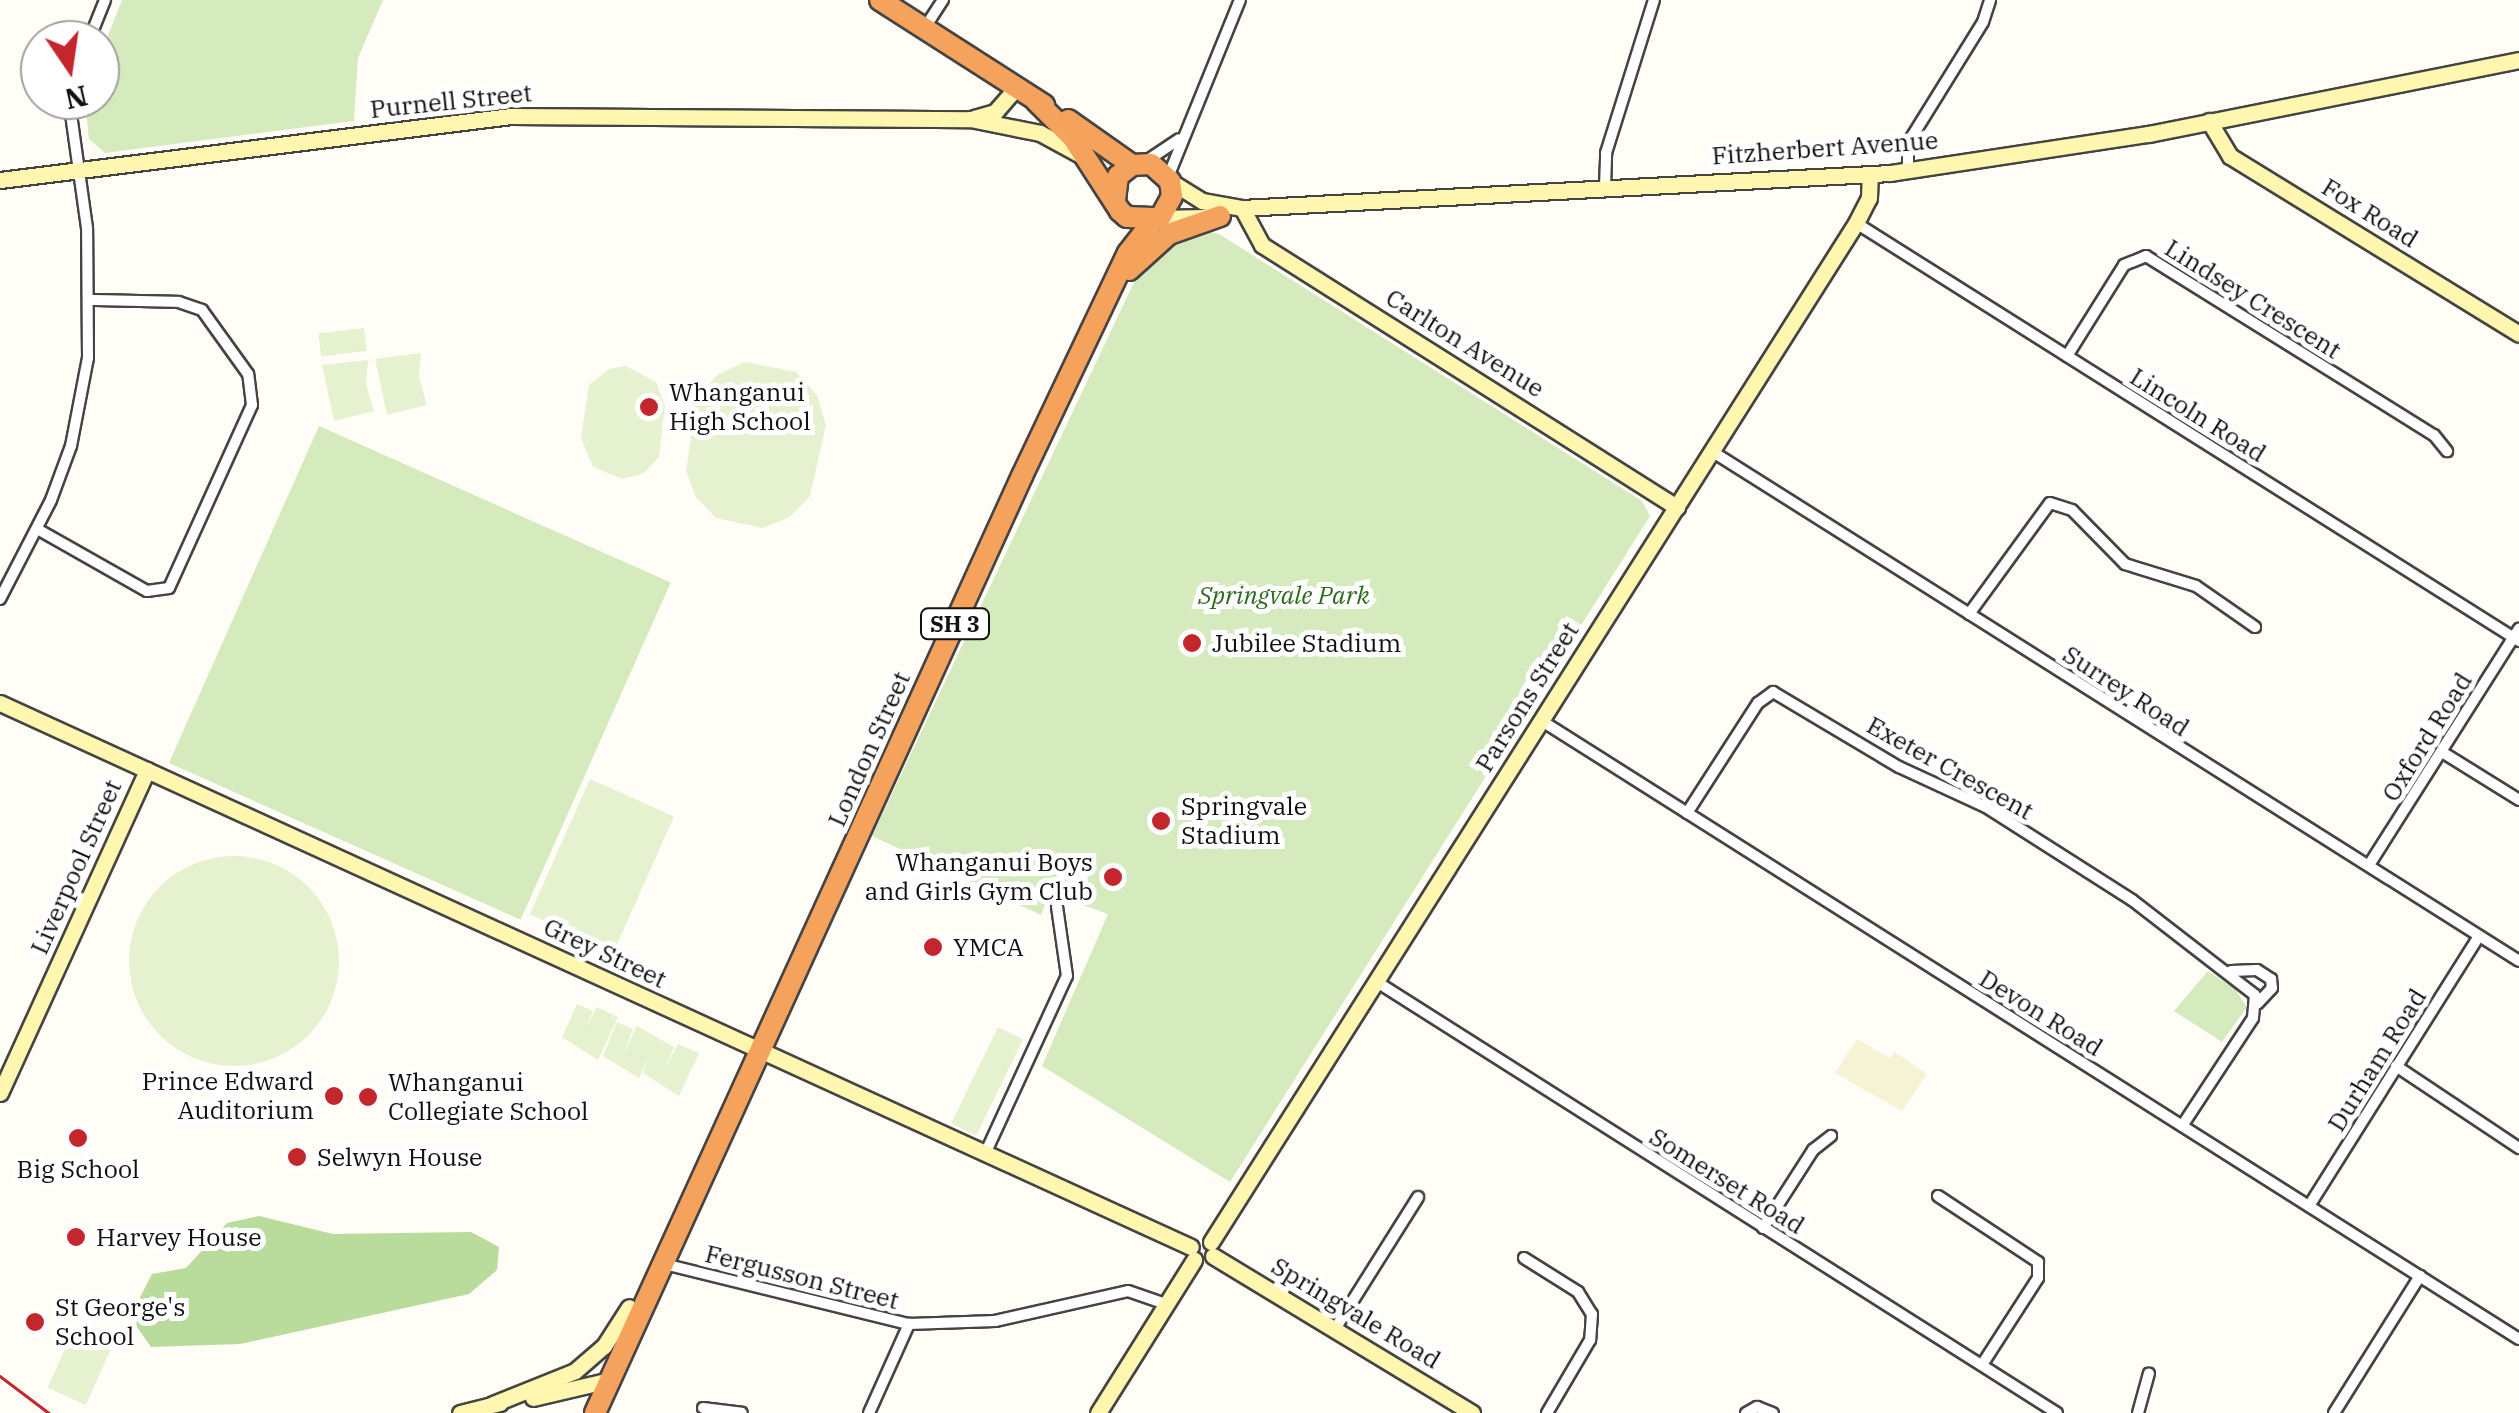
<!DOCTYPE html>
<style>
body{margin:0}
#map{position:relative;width:2519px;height:1413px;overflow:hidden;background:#fffdf5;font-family:"IBM Plex Serif",serif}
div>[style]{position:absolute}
.farmland>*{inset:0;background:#f6f3d4}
.green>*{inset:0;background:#d5ebbd;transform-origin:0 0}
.forest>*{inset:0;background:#b9dc9c}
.pitch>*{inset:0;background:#e6f2cf;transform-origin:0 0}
.round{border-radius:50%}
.roads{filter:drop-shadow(2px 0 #444) drop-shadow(-2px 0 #444) drop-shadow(0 2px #444) drop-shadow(0 -2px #444)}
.street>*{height:10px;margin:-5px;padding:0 5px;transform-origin:5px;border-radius:5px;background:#fff}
.secondary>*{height:15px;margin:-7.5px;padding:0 7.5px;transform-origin:7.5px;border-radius:7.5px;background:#fff6b0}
.highway>*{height:20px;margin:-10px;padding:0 10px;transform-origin:10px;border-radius:10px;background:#f5a25d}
.rail>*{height:2.5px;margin:-1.25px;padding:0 1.25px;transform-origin:1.25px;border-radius:1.25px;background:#c4262e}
.dots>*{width:28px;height:28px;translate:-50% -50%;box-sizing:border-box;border:5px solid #fff;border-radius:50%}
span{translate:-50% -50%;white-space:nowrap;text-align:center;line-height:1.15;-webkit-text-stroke:10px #fff;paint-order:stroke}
.shield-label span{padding:2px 8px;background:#fff;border:2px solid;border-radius:8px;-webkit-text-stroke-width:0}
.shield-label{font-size:22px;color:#111;font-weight:700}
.street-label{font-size:25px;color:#111}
.poi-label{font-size:25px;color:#111}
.left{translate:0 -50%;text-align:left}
.right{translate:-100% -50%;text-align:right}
.park-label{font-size:25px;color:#2f6b1f;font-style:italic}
.north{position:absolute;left:20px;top:20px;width:100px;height:100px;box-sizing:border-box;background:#fff;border:2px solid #a0a0a0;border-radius:50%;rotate:167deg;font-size:28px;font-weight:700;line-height:40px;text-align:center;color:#111}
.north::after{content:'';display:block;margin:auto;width:35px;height:45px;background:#c4262e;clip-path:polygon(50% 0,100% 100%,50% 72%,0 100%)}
</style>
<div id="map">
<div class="farmland">
<i style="clip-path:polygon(1857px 1039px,1890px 1058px,1895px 1052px,1927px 1074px,1902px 1111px,1835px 1073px)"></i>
</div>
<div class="green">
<i style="clip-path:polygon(122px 0,383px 0,358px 58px,354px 121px,105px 153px,89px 139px,85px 100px,100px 100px,100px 56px)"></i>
<i style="clip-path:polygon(1201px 230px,1219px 234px,1642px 501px,1650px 516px,1230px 1182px,1042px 1066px,1108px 914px,1050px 893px,1041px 915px,872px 836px,1136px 278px,1160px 251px)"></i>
<i style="left:319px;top:426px;width:385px;height:369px;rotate:24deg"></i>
<i style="clip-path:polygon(2208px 971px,2235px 989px,2247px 1007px,2222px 1042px,2174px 1011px)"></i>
</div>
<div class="forest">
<i style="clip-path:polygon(259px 1216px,333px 1234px,471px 1232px,499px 1247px,497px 1270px,469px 1294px,240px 1344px,151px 1347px,130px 1317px,152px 1274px,186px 1268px,227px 1223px)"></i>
</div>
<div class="pitch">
<i style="left:364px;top:328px;width:23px;height:46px;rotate:83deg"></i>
<i style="clip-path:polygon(421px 353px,419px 377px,427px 405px,387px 415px,375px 359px)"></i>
<i style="clip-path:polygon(368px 360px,366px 384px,374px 411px,334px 421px,322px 365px)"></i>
<i style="clip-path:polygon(745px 362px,796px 372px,817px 395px,826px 425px,810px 496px,790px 517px,763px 528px,716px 518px,696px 497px,686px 471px,697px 399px,717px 375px)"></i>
<i style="clip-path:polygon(626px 366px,656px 382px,665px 405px,659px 457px,644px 473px,623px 479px,593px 467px,581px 438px,589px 385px,609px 369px)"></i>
<i style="left:590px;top:779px;width:92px;height:148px;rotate:24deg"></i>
<i class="round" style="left:129px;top:856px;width:210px;height:210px"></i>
<i style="clip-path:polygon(577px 1004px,593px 1011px,586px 1028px,597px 1007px,618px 1017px,598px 1060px,562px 1037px)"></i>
<i style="clip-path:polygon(617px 1022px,633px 1029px,624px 1052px,637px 1026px,674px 1047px,664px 1070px,678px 1044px,699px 1053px,679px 1096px,643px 1073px,648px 1060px,639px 1078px,603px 1056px)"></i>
<i style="left:998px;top:1027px;width:28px;height:107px;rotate:26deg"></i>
<i style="left:72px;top:1333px;width:42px;height:60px;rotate:24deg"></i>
</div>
<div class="roads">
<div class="street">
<i style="left:924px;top:29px;width:35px;rotate:-57deg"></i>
<i style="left:89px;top:40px;width:43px;rotate:-68.2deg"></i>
<i style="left:1148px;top:160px;width:37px;rotate:-34deg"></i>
<i style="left:1908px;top:170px;width:27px;rotate:-90deg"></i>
<i style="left:1908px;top:143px;width:142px;rotate:-58.2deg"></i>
<i style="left:1983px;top:22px;width:23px;rotate:-72deg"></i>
<i style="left:1168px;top:177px;width:191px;rotate:-67.9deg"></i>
<i style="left:1605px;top:187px;width:34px;rotate:-88deg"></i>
<i style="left:1606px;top:153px;width:160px;rotate:-72.6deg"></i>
<i style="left:1856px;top:223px;width:784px;rotate:32.23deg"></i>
<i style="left:2067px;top:356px;width:107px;rotate:-57.9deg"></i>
<i style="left:2124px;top:265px;width:24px;rotate:-22deg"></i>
<i style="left:2146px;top:256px;width:339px;rotate:31.9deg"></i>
<i style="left:2434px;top:435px;width:21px;rotate:51deg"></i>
<i style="left:1713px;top:452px;width:953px;rotate:32.27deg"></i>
<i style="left:39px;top:530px;width:124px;rotate:29.5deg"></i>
<i style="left:147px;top:591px;width:22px;rotate:-8deg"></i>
<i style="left:169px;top:588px;width:201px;rotate:-65.6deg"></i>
<i style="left:252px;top:405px;width:31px;rotate:-97deg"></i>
<i style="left:248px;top:374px;width:79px;rotate:-125.7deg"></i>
<i style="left:202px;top:310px;width:24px;rotate:-161deg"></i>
<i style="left:179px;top:302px;width:90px;rotate:-178.7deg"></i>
<i style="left:0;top:599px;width:111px;rotate:-62.7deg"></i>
<i style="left:51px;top:500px;width:58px;rotate:-69.7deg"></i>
<i style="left:71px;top:446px;width:90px;rotate:-79.1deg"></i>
<i style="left:88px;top:358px;width:130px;rotate:-90.4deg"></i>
<i style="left:87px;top:228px;width:129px;rotate:-98deg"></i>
<i style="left:1969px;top:614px;width:137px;rotate:-53.9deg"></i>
<i style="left:2050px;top:503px;width:23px;rotate:18deg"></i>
<i style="left:2072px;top:510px;width:76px;rotate:45.5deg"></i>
<i style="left:2125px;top:564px;width:74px;rotate:17.2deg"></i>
<i style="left:2196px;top:586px;width:72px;rotate:34.8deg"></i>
<i style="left:1542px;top:721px;width:1156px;rotate:32.32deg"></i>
<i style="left:2442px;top:752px;width:91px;rotate:31.9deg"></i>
<i style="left:1687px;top:813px;width:131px;rotate:-57.2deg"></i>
<i style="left:1758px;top:703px;width:19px;rotate:-36deg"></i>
<i style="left:1773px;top:692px;width:147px;rotate:30.8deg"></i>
<i style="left:1899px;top:767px;width:96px;rotate:24.7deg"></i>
<i style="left:1986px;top:807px;width:173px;rotate:32.5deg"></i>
<i style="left:2132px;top:900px;width:155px;rotate:37.7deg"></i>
<i style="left:2255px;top:995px;width:23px;rotate:95deg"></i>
<i style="left:2253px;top:1018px;width:129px;rotate:123.3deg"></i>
<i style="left:2369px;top:865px;width:280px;rotate:-57.6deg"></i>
<i style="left:2231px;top:971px;width:26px;rotate:-2deg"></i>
<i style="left:2257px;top:970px;width:17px;rotate:33deg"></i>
<i style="left:2271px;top:979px;width:9px;rotate:84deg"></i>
<i style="left:2272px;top:988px;width:21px;rotate:133deg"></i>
<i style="left:1377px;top:982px;width:805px;rotate:32.37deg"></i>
<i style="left:2396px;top:1066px;width:148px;rotate:33.7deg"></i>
<i style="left:985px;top:1154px;width:196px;rotate:-65.3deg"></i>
<i style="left:1067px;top:976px;width:70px;rotate:-98.2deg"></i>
<i style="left:1938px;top:1196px;width:120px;rotate:33.4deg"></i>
<i style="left:2038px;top:1262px;width:16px;rotate:90deg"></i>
<i style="left:2038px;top:1278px;width:103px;rotate:122.8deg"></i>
<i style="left:2309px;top:1206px;width:319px;rotate:-57.8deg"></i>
<i style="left:1763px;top:1228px;width:93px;rotate:-57.3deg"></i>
<i style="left:1813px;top:1150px;width:23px;rotate:-38deg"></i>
<i style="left:1524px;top:1258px;width:64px;rotate:32.2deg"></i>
<i style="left:1578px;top:1292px;width:26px;rotate:58deg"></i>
<i style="left:1592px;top:1314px;width:26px;rotate:94deg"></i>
<i style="left:1590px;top:1340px;width:85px;rotate:120.5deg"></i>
<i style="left:664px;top:1264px;width:252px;rotate:13.8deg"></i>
<i style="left:909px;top:1324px;width:86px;rotate:-2deg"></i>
<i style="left:995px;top:1321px;width:136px;rotate:-12.7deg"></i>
<i style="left:1128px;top:1291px;width:39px;rotate:19deg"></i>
<i style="left:1335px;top:1329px;width:156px;rotate:-57.8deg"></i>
<i style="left:703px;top:1408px;width:39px;rotate:7deg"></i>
<i style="left:869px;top:1413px;width:98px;rotate:-65.8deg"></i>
<i style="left:1746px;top:1413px;width:13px;rotate:-29deg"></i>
<i style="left:1757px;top:1407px;width:17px;rotate:21deg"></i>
<i style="left:2138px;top:1413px;width:41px;rotate:-74.6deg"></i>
<i style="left:2334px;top:1413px;width:162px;rotate:-57.9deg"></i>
</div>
<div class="secondary">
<i style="left:974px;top:118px;width:22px;rotate:-16deg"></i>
<i style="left:995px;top:112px;width:32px;rotate:-49deg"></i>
<i style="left:2209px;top:121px;width:41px;rotate:59deg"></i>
<i style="left:2230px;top:156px;width:339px;rotate:31.6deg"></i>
<i style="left:0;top:180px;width:515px;rotate:-7.14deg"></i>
<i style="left:511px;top:116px;width:459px;rotate:0.4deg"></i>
<i style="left:970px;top:119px;width:71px;rotate:11.3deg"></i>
<i style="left:1040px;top:133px;width:50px;rotate:28.6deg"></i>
<i style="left:1170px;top:181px;width:38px;rotate:32deg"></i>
<i style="left:1202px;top:201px;width:41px;rotate:9.9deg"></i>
<i style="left:1242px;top:208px;width:649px;rotate:-3.09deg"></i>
<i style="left:1890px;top:173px;width:262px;rotate:-8.6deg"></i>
<i style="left:2149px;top:134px;width:377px;rotate:-11.3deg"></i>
<i style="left:1242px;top:208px;width:42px;rotate:61.6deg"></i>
<i style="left:1262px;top:245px;width:491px;rotate:32.3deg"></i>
<i style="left:1160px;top:218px;width:45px;rotate:-1.3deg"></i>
<i style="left:0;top:703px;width:1309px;rotate:24.55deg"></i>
<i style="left:0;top:1093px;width:355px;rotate:-65.5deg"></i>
<i style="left:1211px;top:1242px;width:1206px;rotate:-57.67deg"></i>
<i style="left:1856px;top:223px;width:28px;rotate:-63deg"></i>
<i style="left:1869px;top:198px;width:24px;rotate:-88deg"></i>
<i style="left:1213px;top:1256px;width:303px;rotate:31.2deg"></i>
<i style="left:533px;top:1398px;width:79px;rotate:-13.2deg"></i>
<i style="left:493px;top:1404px;width:88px;rotate:-21.9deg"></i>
<i style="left:575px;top:1371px;width:38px;rotate:-41deg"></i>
<i style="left:604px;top:1346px;width:46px;rotate:-57.3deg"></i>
<i style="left:460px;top:1413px;width:41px;rotate:-14deg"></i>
<i style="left:1098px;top:1413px;width:181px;rotate:-57.9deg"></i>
</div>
<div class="highway">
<i style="left:880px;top:0;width:195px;rotate:32.6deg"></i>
<i style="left:1036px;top:101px;width:52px;rotate:45deg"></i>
<i style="left:1073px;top:138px;width:87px;rotate:57.2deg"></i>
<i style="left:1120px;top:211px;width:9px;rotate:41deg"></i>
<i style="left:1127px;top:217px;width:33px;rotate:2deg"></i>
<i style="left:1160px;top:218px;width:25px;rotate:-61deg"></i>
<i style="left:1172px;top:196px;width:15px;rotate:-98deg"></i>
<i style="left:1170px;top:181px;width:25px;rotate:-138deg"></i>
<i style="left:1151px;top:164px;width:19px;rotate:177deg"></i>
<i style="left:1132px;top:165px;width:18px;rotate:142deg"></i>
<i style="left:1118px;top:176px;width:26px;rotate:97deg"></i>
<i style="left:1068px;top:120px;width:78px;rotate:35.1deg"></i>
<i style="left:1129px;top:270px;width:54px;rotate:-42deg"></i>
<i style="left:1169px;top:234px;width:54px;rotate:-19.4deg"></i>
<i style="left:595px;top:1413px;width:1030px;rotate:-65.5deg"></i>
<i style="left:1022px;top:476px;width:247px;rotate:-64.6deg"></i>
<i style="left:1128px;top:253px;width:41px;rotate:-52deg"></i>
</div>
</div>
<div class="rail">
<i style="left:0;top:1376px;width:61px;rotate:37.1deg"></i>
</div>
<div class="dots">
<i style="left:649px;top:407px;background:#c4262e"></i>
<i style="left:1192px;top:643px;background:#c4262e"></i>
<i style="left:1161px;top:821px;background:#c4262e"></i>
<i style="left:1113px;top:877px;background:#c4262e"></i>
<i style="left:933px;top:947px;background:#c4262e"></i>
<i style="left:334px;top:1096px;background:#c4262e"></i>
<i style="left:368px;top:1097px;background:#c4262e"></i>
<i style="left:78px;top:1138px;background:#c4262e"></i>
<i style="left:297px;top:1157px;background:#c4262e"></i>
<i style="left:76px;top:1237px;background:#c4262e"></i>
<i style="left:35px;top:1322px;background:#c4262e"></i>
</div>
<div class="shield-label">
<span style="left:955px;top:624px">SH 3</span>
</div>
<div class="street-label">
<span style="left:451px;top:101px;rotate:-6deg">Purnell Street</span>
<span style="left:1825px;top:148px;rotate:-4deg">Fitzherbert Avenue</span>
<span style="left:2370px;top:213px;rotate:32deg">Fox Road</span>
<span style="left:2253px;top:299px;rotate:32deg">Lindsey Crescent</span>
<span style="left:1465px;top:343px;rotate:32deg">Carlton Avenue</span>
<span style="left:2198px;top:415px;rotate:32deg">Lincoln Road</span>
<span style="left:2126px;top:691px;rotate:33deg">Surrey Road</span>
<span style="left:1527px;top:697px;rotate:-58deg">Parsons Street</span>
<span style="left:2427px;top:737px;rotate:-58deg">Oxford Road</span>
<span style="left:869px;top:749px;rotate:-66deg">London Street</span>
<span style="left:1950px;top:768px;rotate:29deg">Exeter Crescent</span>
<span style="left:76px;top:867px;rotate:-66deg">Liverpool Street</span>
<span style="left:605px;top:953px;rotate:25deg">Grey Street</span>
<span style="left:2041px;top:1013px;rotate:32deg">Devon Road</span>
<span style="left:2377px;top:1060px;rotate:-58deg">Durham Road</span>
<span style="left:1727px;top:1181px;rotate:32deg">Somerset Road</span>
<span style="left:802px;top:1277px;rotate:14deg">Fergusson Street</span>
<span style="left:1356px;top:1313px;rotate:31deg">Springvale Road</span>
</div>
<div class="poi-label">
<span class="left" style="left:669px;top:407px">Whanganui<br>High School</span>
<span class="left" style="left:1212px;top:643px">Jubilee Stadium</span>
<span class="left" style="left:1181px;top:821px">Springvale<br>Stadium</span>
<span class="right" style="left:1093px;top:877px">Whanganui Boys<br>and Girls Gym Club</span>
<span class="left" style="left:953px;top:947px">YMCA</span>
<span class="right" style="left:314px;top:1096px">Prince Edward<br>Auditorium</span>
<span class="left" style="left:388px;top:1097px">Whanganui<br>Collegiate School</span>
<span class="left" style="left:317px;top:1157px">Selwyn House</span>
<span style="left:78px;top:1169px">Big School</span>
<span class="left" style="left:96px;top:1237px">Harvey House</span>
<span class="left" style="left:55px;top:1322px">St George's<br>School</span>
</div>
<div class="park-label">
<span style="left:1284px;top:595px">Springvale Park</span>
</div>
<div class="north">N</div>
</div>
